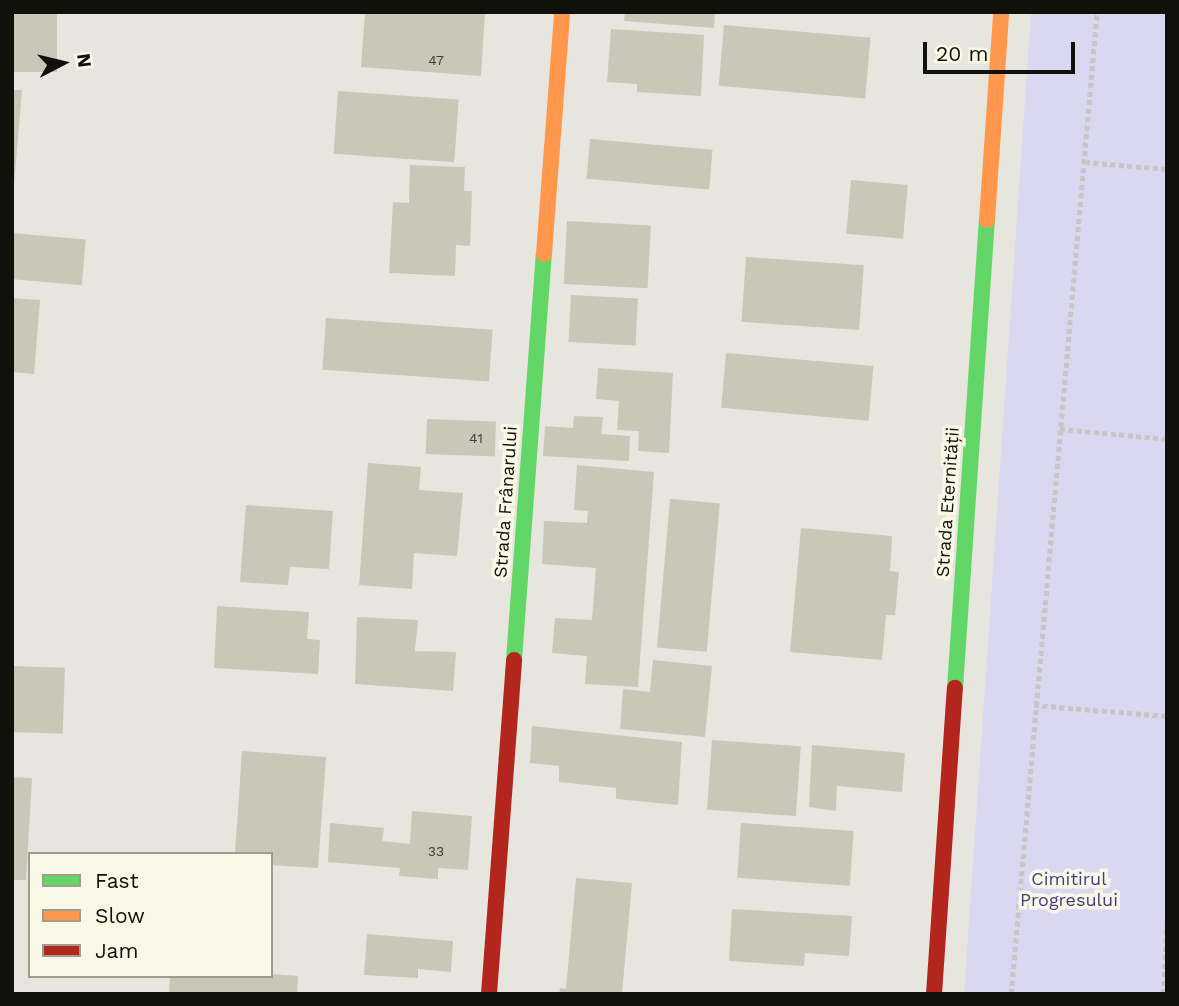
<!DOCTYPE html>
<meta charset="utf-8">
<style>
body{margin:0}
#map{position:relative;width:1179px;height:1006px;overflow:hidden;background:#e7e6de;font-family:"Work Sans",sans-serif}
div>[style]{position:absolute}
.green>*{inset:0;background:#dad7f0}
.building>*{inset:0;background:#c9c7b8;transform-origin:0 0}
.path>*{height:4.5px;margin-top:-2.25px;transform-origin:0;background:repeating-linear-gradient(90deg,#c6c6c4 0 5px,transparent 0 8.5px)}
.fast>*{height:16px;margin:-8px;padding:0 8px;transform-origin:8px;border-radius:8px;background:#63d668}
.slow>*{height:16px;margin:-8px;padding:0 8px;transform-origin:8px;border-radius:8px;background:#ff974d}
.jam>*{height:16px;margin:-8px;padding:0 8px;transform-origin:8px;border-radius:8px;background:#b3261e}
span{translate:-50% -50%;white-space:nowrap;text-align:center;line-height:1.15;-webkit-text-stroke:7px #f9f8e7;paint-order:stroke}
.number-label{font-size:14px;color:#3f3e36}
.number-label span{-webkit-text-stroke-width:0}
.street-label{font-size:18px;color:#11110b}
.park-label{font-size:18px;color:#493b82}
.frame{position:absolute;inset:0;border:14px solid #11110b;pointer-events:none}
.legend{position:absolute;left:28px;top:852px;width:245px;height:126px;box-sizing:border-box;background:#f9f8e7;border:2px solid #9c9c8f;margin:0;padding:9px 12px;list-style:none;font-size:21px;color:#11110b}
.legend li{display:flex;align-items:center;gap:14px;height:35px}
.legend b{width:35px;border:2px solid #9c9c8f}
.north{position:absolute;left:28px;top:28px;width:70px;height:70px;-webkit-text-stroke:5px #f9f8e7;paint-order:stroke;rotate:83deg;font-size:19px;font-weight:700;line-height:28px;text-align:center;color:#11110b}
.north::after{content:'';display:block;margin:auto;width:24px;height:32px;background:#11110b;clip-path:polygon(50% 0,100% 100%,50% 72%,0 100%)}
.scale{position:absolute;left:923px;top:42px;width:152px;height:32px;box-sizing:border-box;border:4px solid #11110b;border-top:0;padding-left:9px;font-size:21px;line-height:24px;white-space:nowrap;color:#11110b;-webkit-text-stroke:5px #f9f8e7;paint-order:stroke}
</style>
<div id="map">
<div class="green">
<i style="clip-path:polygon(1031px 12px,1167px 12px,1167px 994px,964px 994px)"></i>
</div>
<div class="building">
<i style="left:12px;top:12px;width:45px;height:60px"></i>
<i style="clip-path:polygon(365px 12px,485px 12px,481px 76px,361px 67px)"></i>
<i style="clip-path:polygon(625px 12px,715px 12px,714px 28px,624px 21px)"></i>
<i style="left:724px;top:25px;width:147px;height:61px;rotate:5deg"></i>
<i style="clip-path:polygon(611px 29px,704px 35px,701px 96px,637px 92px,637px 84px,607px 82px)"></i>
<i style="clip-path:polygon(12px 90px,22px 90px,14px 184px,12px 184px)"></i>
<i style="left:338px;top:91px;width:121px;height:63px;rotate:4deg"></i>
<i style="left:590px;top:139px;width:123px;height:40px;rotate:5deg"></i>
<i style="clip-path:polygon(410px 165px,465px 167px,464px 191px,472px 191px,470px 246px,456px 245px,455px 276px,389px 273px,393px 202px,409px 203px)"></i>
<i style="left:851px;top:180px;width:57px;height:54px;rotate:5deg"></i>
<i style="left:567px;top:221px;width:84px;height:63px;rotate:3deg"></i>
<i style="left:12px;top:233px;width:74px;height:46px;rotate:5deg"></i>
<i style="left:746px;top:257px;width:118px;height:65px;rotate:4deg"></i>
<i style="left:571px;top:295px;width:67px;height:47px;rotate:3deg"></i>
<i style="clip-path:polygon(12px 298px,40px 300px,34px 374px,12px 372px)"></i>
<i style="left:326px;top:318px;width:167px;height:52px;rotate:4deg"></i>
<i style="left:726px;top:353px;width:148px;height:55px;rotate:5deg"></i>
<i style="clip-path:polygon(598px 368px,673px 373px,669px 453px,638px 451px,639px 431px,617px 430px,619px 401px,596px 399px)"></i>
<i style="clip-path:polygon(574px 416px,603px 417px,601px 434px,630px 436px,629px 461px,543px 456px,545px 426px,573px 428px)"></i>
<i style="left:427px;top:419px;width:69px;height:35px;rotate:2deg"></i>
<i style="clip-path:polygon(368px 463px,421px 467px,419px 490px,463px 493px,457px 556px,414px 553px,412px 589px,359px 585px)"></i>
<i style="clip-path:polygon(577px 465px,654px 472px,638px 687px,585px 684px,587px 656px,552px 653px,555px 618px,592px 620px,596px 568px,542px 564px,544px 521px,587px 523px,588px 511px,574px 510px)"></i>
<i style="left:670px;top:499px;width:50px;height:149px;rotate:5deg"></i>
<i style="clip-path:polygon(246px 505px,333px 511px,329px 569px,290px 567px,288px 585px,240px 582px)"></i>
<i style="clip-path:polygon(801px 528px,892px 536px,890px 571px,899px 572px,895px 615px,886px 615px,882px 660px,790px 652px)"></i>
<i style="clip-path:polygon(217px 606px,309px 612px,307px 639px,320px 640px,318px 674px,214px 668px)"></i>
<i style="clip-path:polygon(357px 617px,418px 620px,415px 651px,456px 652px,453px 691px,355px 684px)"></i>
<i style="clip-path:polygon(653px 660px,712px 666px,705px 737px,620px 729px,623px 689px,650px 692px)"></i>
<i style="left:12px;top:666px;width:53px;height:66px;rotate:2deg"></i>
<i style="clip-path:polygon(532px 726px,682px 742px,678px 805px,616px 799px,616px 788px,559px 782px,559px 766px,530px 763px)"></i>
<i style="left:712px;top:740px;width:89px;height:70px;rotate:4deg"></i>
<i style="clip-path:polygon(812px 745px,905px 753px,902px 792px,837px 786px,836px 811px,809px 807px)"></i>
<i style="clip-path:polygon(242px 751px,326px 757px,318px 868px,271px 865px,271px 854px,235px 854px)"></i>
<i style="clip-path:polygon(12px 777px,32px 778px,26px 880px,12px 880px)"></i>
<i style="clip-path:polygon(412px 811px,472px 816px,468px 870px,438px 868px,438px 879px,399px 876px,400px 868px,328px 862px,330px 823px,384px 828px,382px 841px,410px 844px)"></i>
<i style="left:741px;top:823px;width:113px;height:55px;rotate:4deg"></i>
<i style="clip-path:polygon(576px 878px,632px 883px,622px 994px,559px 994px,560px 988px,566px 989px)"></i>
<i style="clip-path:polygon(732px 909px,852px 916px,849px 956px,805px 953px,804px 966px,729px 961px)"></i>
<i style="clip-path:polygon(367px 934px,453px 941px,451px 972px,418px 969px,418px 978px,364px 975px)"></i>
<i style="clip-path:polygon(271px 974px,298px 976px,297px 994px,169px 994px,170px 976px)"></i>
</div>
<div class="path">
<i style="left:1085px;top:162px;width:82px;rotate:4.9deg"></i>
<i style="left:1060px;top:429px;width:107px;rotate:5.3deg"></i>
<i style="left:1034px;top:705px;width:133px;rotate:4.7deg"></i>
<i style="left:1011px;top:994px;width:986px;rotate:-85deg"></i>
<i style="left:1163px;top:994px;width:75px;rotate:-86.9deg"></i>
</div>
<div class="fast">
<i style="left:514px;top:660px;width:407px;rotate:-85.8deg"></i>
<i style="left:955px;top:688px;width:469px;rotate:-86.1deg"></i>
</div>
<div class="slow">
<i style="left:987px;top:220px;width:208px;rotate:-86.1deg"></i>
<i style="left:544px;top:254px;width:243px;rotate:-85.7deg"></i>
</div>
<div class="jam">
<i style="left:489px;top:994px;width:335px;rotate:-85.7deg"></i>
<i style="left:934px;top:994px;width:307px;rotate:-86.1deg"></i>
</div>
<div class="number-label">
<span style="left:436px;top:60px">47</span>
<span style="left:476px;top:438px">41</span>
<span style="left:436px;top:851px">33</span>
</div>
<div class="street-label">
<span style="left:506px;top:502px;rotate:-86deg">Strada Frânarului</span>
<span style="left:948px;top:502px;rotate:-86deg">Strada Eternității</span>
</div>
<div class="park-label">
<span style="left:1069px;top:890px">Cimitirul<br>Progresului</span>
</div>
<div class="frame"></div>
<ul class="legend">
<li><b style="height:9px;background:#63d668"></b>Fast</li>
<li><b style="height:9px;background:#ff974d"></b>Slow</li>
<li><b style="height:9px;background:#b3261e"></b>Jam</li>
</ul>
<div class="north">N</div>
<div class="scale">20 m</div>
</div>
